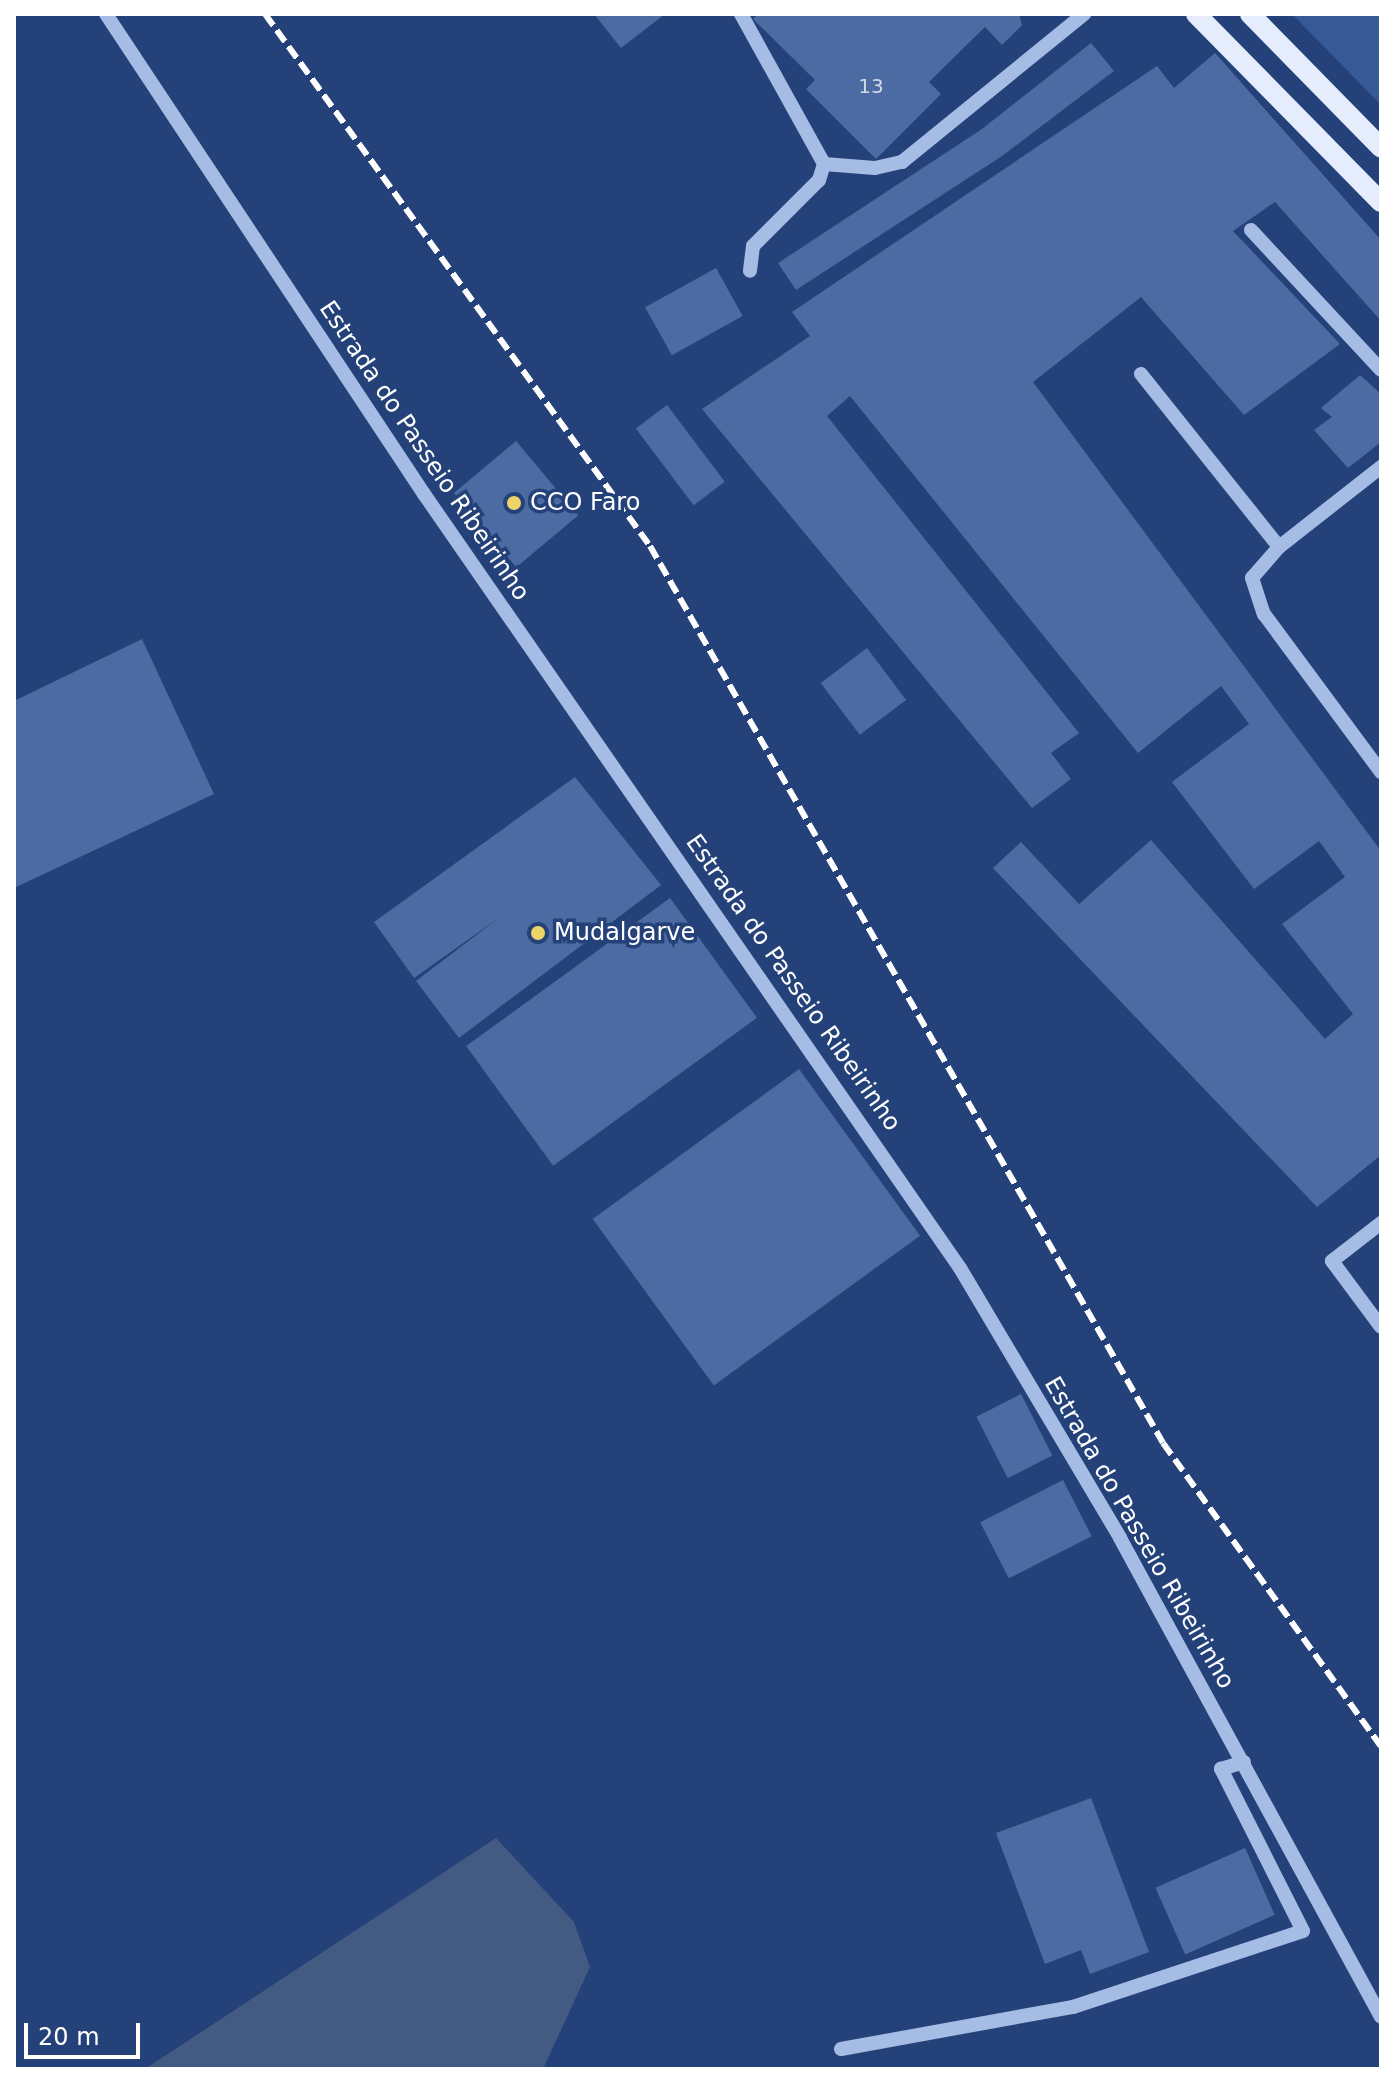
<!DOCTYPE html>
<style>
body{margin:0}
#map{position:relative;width:1395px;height:2083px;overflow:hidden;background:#244279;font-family:"DejaVu Sans",sans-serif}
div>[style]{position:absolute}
.green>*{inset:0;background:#375a96}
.water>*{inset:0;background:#435a82}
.building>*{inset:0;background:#4c6ba2;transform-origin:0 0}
.minor>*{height:14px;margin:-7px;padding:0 7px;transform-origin:7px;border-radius:7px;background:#a5bce4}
.major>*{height:20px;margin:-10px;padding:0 10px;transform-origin:10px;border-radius:10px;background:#e5ecfc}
.rail>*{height:6px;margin-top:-3px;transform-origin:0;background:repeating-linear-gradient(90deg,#fff 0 14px,transparent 0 20px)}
.dots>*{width:22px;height:22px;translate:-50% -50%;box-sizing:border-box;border:4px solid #244279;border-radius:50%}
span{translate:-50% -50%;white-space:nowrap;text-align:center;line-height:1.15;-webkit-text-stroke:7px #244279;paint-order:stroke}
.number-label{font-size:20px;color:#d2dae8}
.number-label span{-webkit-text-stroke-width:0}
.street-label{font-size:24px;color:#fff}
.poi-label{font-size:24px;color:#fff}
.left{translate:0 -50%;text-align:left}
.frame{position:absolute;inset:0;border:16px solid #fff;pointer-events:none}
.scale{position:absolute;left:24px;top:2023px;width:116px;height:36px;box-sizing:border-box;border:4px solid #fff;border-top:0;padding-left:10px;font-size:24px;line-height:28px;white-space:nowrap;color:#fff;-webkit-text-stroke:6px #244279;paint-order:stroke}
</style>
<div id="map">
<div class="green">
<i style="clip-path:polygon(1292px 14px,1381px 14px,1381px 105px)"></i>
</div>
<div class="water">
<i style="clip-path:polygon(496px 1838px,574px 1922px,590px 1967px,543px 2069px,145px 2069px)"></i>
</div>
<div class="building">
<i style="clip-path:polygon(594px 14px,665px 14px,621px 48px)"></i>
<i style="clip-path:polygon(758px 14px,1019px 14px,1022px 25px,1002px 45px,985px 27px,929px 82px,941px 94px,876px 159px,806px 89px,815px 80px,753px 19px)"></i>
<i style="clip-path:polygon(1091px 43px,1114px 71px,1002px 156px,796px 290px,778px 263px,982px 129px)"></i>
<i style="clip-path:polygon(1215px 53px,1381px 240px,1381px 321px,1275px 202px,1233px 231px,1340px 344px,1244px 415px,1141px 297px,1033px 382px,1381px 851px,1381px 1155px,1317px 1207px,993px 868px,1021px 842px,1079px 904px,1151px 840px,1325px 1039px,1353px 1014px,1282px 924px,1345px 877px,1319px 841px,1254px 889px,1172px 782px,1249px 724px,1221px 686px,1138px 753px,850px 396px,827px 416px,1079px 733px,1051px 753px,1071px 779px,1032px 808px,702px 409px,810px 336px,792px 312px,1157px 66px,1174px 88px)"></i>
<i style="left:716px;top:268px;width:55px;height:81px;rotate:61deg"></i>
<i style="clip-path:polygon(1360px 375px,1381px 394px,1381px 442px,1348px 468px,1314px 430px,1332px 417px,1321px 408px)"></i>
<i style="left:667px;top:405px;width:96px;height:39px;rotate:53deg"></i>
<i style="left:516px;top:441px;width:97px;height:81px;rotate:50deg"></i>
<i style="clip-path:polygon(142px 639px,214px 794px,14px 888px,14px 701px)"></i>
<i style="left:867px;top:648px;width:65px;height:58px;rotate:53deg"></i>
<i style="clip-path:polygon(575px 777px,661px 885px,459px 1038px,416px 981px,500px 917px,414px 978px,374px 922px)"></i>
<i style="left:670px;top:898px;width:148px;height:252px;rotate:54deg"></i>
<i style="left:799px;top:1069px;width:206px;height:255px;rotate:54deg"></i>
<i style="left:1021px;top:1394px;width:69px;height:50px;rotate:63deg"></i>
<i style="left:1063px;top:1480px;width:63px;height:93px;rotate:63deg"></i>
<i style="clip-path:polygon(1091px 1798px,1149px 1952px,1090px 1974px,1081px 1950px,1045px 1964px,996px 1833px)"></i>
<i style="left:1245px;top:1848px;width:73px;height:98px;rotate:66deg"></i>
</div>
<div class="minor">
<i style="left:106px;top:14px;width:576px;rotate:56.48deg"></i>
<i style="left:424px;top:494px;width:941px;rotate:55.3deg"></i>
<i style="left:960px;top:1268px;width:314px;rotate:59.3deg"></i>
<i style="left:1120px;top:1538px;width:545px;rotate:61.41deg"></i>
<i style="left:741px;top:14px;width:171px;rotate:61deg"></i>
<i style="left:824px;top:164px;width:17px;rotate:107deg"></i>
<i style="left:819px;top:180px;width:93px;rotate:135deg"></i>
<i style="left:753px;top:246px;width:25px;rotate:97deg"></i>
<i style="left:824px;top:164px;width:51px;rotate:4.5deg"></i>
<i style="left:875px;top:168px;width:28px;rotate:-13deg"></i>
<i style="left:902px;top:162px;width:235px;rotate:-39.1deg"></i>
<i style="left:1251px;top:230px;width:191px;rotate:47.1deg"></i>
<i style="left:1141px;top:374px;width:221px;rotate:51.4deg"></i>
<i style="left:1381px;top:467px;width:130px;rotate:141.9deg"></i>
<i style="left:1279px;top:547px;width:41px;rotate:131.1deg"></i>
<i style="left:1252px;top:578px;width:38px;rotate:72deg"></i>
<i style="left:1264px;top:614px;width:197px;rotate:53.5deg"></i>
<i style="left:1381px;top:1223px;width:62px;rotate:142.2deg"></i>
<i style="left:1332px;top:1261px;width:82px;rotate:53.4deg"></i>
<i style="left:841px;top:2049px;width:236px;rotate:-10.3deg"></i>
<i style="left:1073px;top:2007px;width:242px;rotate:-18.3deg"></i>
<i style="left:1303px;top:1931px;width:182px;rotate:-116.8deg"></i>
<i style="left:1221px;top:1769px;width:24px;rotate:-17deg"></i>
</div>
<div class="major">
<i style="left:1196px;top:14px;width:264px;rotate:45.5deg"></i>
<i style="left:1250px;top:14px;width:187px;rotate:45.6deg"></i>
</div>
<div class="rail">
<i style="left:265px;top:14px;width:657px;rotate:54.11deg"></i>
<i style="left:650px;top:546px;width:1033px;rotate:60.23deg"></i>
<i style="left:1163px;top:1443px;width:373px;rotate:54.3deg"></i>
</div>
<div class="dots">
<i style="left:514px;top:503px;background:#eed369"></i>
<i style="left:538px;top:933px;background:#eed369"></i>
</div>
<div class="number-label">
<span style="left:871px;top:86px">13</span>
</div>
<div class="street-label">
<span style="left:424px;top:451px;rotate:56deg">Estrada do Passeio Ribeirinho</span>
<span style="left:793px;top:983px;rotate:55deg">Estrada do Passeio Ribeirinho</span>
<span style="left:1139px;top:1533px;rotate:60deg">Estrada do Passeio Ribeirinho</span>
</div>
<div class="poi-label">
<span class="left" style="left:530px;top:503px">CCO Faro</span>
<span class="left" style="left:554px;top:933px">Mudalgarve</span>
</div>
<div class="frame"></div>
<div class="scale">20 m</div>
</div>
